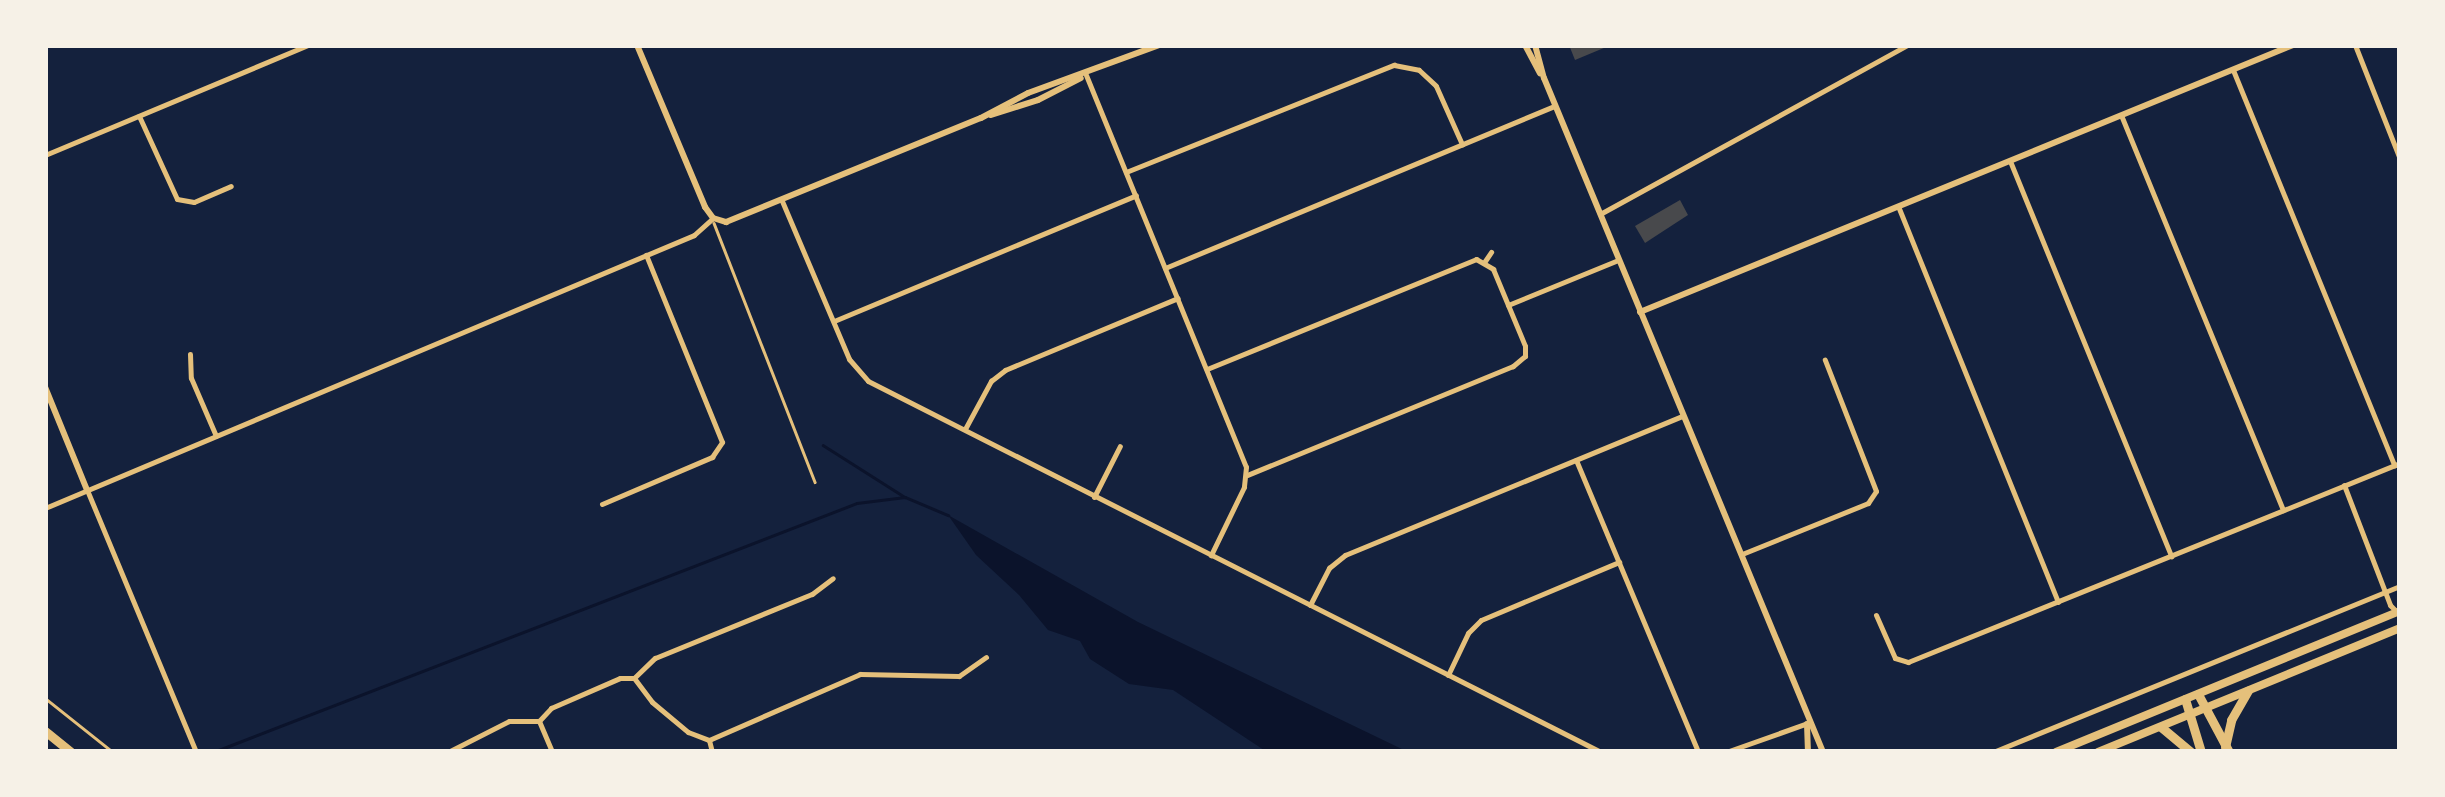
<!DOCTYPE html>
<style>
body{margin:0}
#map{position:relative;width:2445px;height:797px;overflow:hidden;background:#14213d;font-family:Commissioner,sans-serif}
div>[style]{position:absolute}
.water>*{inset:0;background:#0b132b}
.stream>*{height:2.5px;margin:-1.25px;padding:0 1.25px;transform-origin:1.25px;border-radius:1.25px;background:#0b132b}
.building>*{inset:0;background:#48494c}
.path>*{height:2.5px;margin:-1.25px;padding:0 1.25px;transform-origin:1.25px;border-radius:1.25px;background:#e5c07b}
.service>*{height:2.5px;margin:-1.25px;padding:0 1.25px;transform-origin:1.25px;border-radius:1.25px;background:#e5c07b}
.minor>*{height:5px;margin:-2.5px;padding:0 2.5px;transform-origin:2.5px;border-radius:2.5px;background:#e5c07b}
.tertiary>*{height:6px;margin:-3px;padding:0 3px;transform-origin:3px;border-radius:3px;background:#e5c07b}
.primary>*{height:8px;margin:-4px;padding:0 4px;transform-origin:4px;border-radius:4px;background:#e5c07b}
.motorway>*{height:9px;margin:-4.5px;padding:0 4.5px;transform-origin:4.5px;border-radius:4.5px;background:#e5c07b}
span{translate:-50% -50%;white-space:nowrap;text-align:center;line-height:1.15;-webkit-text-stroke:8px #f6f1e7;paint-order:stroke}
.frame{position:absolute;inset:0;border:48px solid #f6f1e7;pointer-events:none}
</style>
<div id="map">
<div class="water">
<i style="clip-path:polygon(948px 515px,1138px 622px,1408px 752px,1267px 752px,1173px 690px,1129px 684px,1090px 659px,1080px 641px,1048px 630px,1019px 595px,976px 555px)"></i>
</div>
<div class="stream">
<i style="left:823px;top:445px;width:97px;rotate:32.4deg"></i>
<i style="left:905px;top:497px;width:47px;rotate:22.7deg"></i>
<i style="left:216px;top:751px;width:687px;rotate:-21.15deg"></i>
<i style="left:857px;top:503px;width:48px;rotate:-7.1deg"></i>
</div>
<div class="building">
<i style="clip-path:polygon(1569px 45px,1611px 45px,1575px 60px)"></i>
<i style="clip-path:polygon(1680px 200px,1688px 215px,1645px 243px,1635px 226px)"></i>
</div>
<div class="path">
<i style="left:45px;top:698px;width:87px;rotate:38.5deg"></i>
</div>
<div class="service">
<i style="left:714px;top:223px;width:278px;rotate:68.7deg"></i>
</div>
<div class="minor">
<i style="left:2355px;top:45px;width:123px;rotate:68.5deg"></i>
<i style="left:2233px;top:70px;width:427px;rotate:67.8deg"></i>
<i style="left:1086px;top:75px;width:423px;rotate:67.8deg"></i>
<i style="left:1246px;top:467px;width:20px;rotate:96deg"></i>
<i style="left:1244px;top:487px;width:76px;rotate:115.9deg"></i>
<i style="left:2121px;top:115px;width:427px;rotate:67.7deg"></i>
<i style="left:139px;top:116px;width:91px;rotate:65.4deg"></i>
<i style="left:177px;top:199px;width:17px;rotate:10deg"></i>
<i style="left:194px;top:202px;width:40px;rotate:-23.4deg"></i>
<i style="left:45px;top:155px;width:285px;rotate:-22.7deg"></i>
<i style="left:2010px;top:161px;width:427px;rotate:67.8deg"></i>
<i style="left:1126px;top:172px;width:289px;rotate:-21.8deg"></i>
<i style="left:1394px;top:65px;width:25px;rotate:11deg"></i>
<i style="left:1419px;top:70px;width:23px;rotate:43deg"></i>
<i style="left:1436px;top:86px;width:64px;rotate:65.9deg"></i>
<i style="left:782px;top:201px;width:172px;rotate:67deg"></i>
<i style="left:849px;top:359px;width:29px;rotate:49deg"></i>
<i style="left:868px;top:381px;width:822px;rotate:26.85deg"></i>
<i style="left:1898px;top:206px;width:427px;rotate:68deg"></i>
<i style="left:1600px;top:214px;width:351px;rotate:-28.8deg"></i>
<i style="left:1485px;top:261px;width:11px;rotate:-56deg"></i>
<i style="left:1165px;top:268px;width:422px;rotate:-22.6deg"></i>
<i style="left:1508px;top:305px;width:119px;rotate:-22.2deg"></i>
<i style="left:834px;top:321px;width:327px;rotate:-22.6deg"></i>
<i style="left:190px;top:354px;width:24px;rotate:88deg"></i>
<i style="left:191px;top:378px;width:63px;rotate:66.7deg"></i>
<i style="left:1207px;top:369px;width:291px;rotate:-22.2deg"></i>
<i style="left:1476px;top:259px;width:20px;rotate:30deg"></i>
<i style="left:1493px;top:269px;width:83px;rotate:67.4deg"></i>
<i style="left:1525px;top:346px;width:10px;rotate:90deg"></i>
<i style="left:1525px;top:356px;width:16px;rotate:140deg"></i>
<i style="left:1513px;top:366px;width:287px;rotate:157.7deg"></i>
<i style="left:965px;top:429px;width:55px;rotate:-61.6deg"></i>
<i style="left:991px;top:381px;width:18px;rotate:-38deg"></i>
<i style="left:1005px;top:370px;width:187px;rotate:-22.6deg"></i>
<i style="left:1576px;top:460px;width:316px;rotate:67.3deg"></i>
<i style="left:2344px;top:485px;width:129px;rotate:69deg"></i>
<i style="left:2390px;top:605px;width:14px;rotate:45deg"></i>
<i style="left:87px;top:490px;width:284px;rotate:67.4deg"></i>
<i style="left:1094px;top:497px;width:57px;rotate:-63deg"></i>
<i style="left:602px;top:504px;width:120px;rotate:-23.1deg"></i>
<i style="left:712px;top:457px;width:18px;rotate:-56deg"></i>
<i style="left:722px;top:442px;width:202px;rotate:-112.1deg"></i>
<i style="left:45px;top:508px;width:704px;rotate:-22.81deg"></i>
<i style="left:694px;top:235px;width:25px;rotate:-42deg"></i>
<i style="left:1742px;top:554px;width:136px;rotate:-22deg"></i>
<i style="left:1868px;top:503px;width:14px;rotate:-56deg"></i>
<i style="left:1876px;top:491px;width:141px;rotate:-111.3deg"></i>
<i style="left:1310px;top:605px;width:42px;rotate:-62.8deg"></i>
<i style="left:1329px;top:568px;width:21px;rotate:-39deg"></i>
<i style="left:1345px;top:555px;width:365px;rotate:-22.4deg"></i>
<i style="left:1876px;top:615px;width:47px;rotate:66.2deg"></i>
<i style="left:1895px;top:658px;width:14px;rotate:17deg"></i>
<i style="left:1908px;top:662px;width:531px;rotate:-22.02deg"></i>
<i style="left:1448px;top:675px;width:47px;rotate:-64.5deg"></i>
<i style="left:1468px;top:633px;width:18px;rotate:-45deg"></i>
<i style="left:1481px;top:620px;width:150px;rotate:-22.8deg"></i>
<i style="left:634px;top:678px;width:29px;rotate:-44deg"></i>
<i style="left:655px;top:658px;width:170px;rotate:-22.2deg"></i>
<i style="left:812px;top:594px;width:26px;rotate:-37deg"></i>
<i style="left:539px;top:721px;width:18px;rotate:-47deg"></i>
<i style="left:551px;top:708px;width:75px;rotate:-23.5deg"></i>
<i style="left:620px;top:678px;width:14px"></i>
<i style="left:634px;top:678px;width:30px;rotate:53deg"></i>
<i style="left:652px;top:702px;width:47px;rotate:39.8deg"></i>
<i style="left:688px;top:732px;width:22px;rotate:21deg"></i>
<i style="left:709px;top:740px;width:12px;rotate:76deg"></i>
<i style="left:539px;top:721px;width:34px;rotate:67deg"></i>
<i style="left:709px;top:740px;width:165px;rotate:-23.6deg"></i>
<i style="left:860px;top:674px;width:99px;rotate:1.2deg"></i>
<i style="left:959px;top:676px;width:33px;rotate:-35deg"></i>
<i style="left:448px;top:752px;width:68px;rotate:-26.9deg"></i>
<i style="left:509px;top:721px;width:30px"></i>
<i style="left:1726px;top:752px;width:87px;rotate:-19.5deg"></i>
<i style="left:1993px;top:752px;width:440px;rotate:-22.2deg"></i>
</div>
<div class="tertiary">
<i style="left:637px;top:45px;width:176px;rotate:67.2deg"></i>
<i style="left:705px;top:207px;width:14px;rotate:54deg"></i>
<i style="left:713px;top:218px;width:14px;rotate:17deg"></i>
<i style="left:726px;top:222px;width:275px;rotate:-22.2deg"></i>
<i style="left:981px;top:118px;width:53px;rotate:-28deg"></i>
<i style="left:1028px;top:93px;width:140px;rotate:-20.1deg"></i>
<i style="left:1525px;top:45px;width:32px;rotate:62deg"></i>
<i style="left:1535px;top:45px;width:34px;rotate:75deg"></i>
<i style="left:1544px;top:78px;width:729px;rotate:67.51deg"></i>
<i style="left:991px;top:115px;width:49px;rotate:-17.7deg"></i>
<i style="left:1038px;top:100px;width:48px;rotate:-27.1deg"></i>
<i style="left:1640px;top:312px;width:705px;rotate:-22.24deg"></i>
<i style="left:45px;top:387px;width:111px;rotate:67.8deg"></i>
<i style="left:1807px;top:724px;width:28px;rotate:88deg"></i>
</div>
<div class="primary">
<i style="left:2056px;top:752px;width:372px;rotate:-22.3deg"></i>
<i style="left:2098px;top:752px;width:326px;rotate:-22.3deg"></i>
</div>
<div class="motorway">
<i style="left:2198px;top:694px;width:66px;rotate:61.9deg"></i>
<i style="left:2185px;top:699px;width:55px;rotate:73.2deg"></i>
<i style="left:2161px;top:727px;width:39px;rotate:40deg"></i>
<i style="left:45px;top:731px;width:33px;rotate:39deg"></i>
<i style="left:2225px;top:747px;width:28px;rotate:-77deg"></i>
<i style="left:2231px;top:720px;width:34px;rotate:-60deg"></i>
</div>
<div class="frame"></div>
</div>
